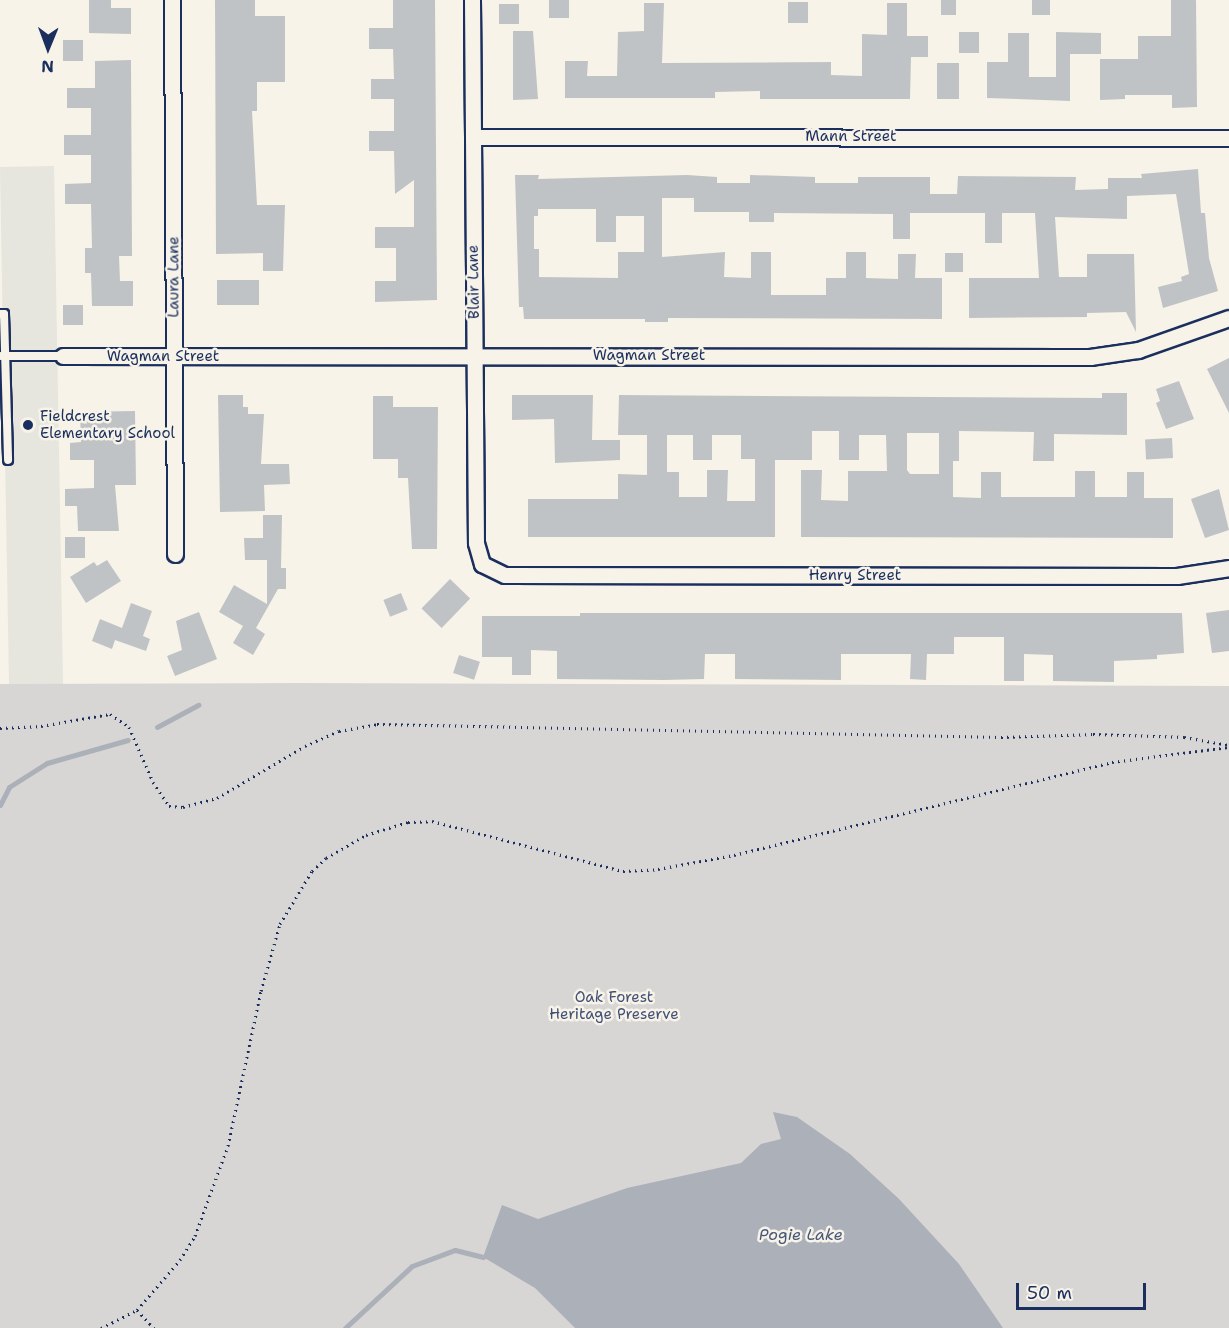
<!DOCTYPE html>
<style>
body{margin:0}
#map{position:relative;width:1229px;height:1328px;overflow:hidden;background:#f7f3e8;font-family:"Shantell Sans",sans-serif}
div>[style]{position:absolute}
.built>*{inset:0;background:#e6e5de;transform-origin:0 0}
.green>*{inset:0;background:#d7d6d4}
.water>*{inset:0;background:#acb0b9}
.stream>*{height:5px;margin:-2.5px;padding:0 2.5px;transform-origin:2.5px;border-radius:2.5px;background:#acb0b9}
.building>*{inset:0;background:#c0c3c5;transform-origin:0 0}
.path>*{height:3px;margin-top:-1.5px;transform-origin:0;background:repeating-linear-gradient(90deg,#1b2f5e 0 1.5px,transparent 0 6px)}
.roads{filter:drop-shadow(2px 0 #1b2f5e) drop-shadow(-2px 0 #1b2f5e) drop-shadow(0 2px #1b2f5e) drop-shadow(0 -2px #1b2f5e)}
.service>*{height:8px;margin:-4px;padding:0 4px;transform-origin:4px;border-radius:4px;background:#f7f3e8}
.minor>*{height:15px;margin:-7.5px;padding:0 7.5px;transform-origin:7.5px;border-radius:7.5px;background:#f7f3e8}
.dots>*{width:16px;height:16px;translate:-50% -50%;box-sizing:border-box;border:3px solid #f7f3e8;border-radius:50%}
span{translate:-50% -50%;white-space:nowrap;text-align:center;line-height:1.15;-webkit-text-stroke:5px #f7f3e8;paint-order:stroke}
.street-label{font-size:15px;color:#1b2f5e}
.poi-label{font-size:15px;color:#1b2f5e}
.left{translate:0 -50%;text-align:left}
.park-label{font-size:15px;color:#415076}
.water-label{font-size:16px;color:#465679;font-style:italic}
.north{position:absolute;left:18px;top:18px;width:60px;height:60px;-webkit-text-stroke:4px #f7f3e8;paint-order:stroke;rotate:181deg;font-size:16px;font-weight:700;line-height:24px;text-align:center;color:#1b2f5e}
.north::after{content:'';display:block;margin:auto;width:21px;height:27px;background:#1b2f5e;clip-path:polygon(50% 0,100% 100%,50% 72%,0 100%)}
.scale{position:absolute;left:1016px;top:1283px;width:130px;height:27px;box-sizing:border-box;border:3px solid #1b2f5e;border-top:0;padding-left:8px;font-size:18px;line-height:21px;white-space:nowrap;color:#1b2f5e;-webkit-text-stroke:4px #f7f3e8;paint-order:stroke}
</style>
<div id="map">
<div class="built">
<i style="left:54px;top:166px;width:520px;height:54px;rotate:89deg"></i>
</div>
<div class="green">
<i style="clip-path:polygon(295px 683px,1229px 686px,1229px 1328px,0 1328px,0 684px)"></i>
</div>
<div class="water">
<i style="clip-path:polygon(773px 1112px,797px 1117px,850px 1154px,899px 1199px,959px 1264px,1003px 1328px,575px 1328px,535px 1288px,483px 1257px,502px 1205px,538px 1219px,627px 1188px,741px 1163px,761px 1144px,781px 1139px)"></i>
</div>
<div class="stream">
<i style="left:157px;top:727px;width:47px;rotate:-28.2deg"></i>
<i style="left:0;top:805px;width:20px;rotate:-63deg"></i>
<i style="left:9px;top:787px;width:45px;rotate:-32.3deg"></i>
<i style="left:47px;top:763px;width:84px;rotate:-15.9deg"></i>
<i style="left:345px;top:1328px;width:91px;rotate:-42.8deg"></i>
<i style="left:412px;top:1266px;width:46px;rotate:-20.4deg"></i>
<i style="left:455px;top:1250px;width:29px;rotate:14deg"></i>
</div>
<div class="building">
<i style="clip-path:polygon(89px 0,111px 0,111px 8px,131px 8px,131px 34px,89px 33px)"></i>
<i style="clip-path:polygon(215px 0,255px 0,255px 16px,285px 16px,285px 82px,257px 82px,257px 111px,252px 111px,257px 205px,285px 205px,283px 271px,263px 271px,263px 253px,216px 254px)"></i>
<i style="clip-path:polygon(393px 0,435px 0,437px 300px,375px 302px,375px 281px,396px 281px,396px 248px,375px 248px,375px 227px,414px 227px,414px 180px,395px 194px,394px 151px,369px 151px,369px 131px,394px 131px,394px 99px,371px 99px,371px 79px,394px 79px,393px 49px,369px 49px,369px 28px,393px 28px)"></i>
<i style="left:549px;top:0;width:20px;height:18px"></i>
<i style="left:941px;top:0;width:15px;height:15px"></i>
<i style="left:1032px;top:0;width:18px;height:15px"></i>
<i style="clip-path:polygon(1171px 0,1196px 0,1197px 107px,1172px 108px,1172px 95px,1125px 95px,1125px 99px,1100px 100px,1100px 59px,1138px 59px,1138px 36px,1171px 36px)"></i>
<i style="left:788px;top:2px;width:20px;height:21px"></i>
<i style="clip-path:polygon(644px 3px,664px 3px,662px 63px,831px 62px,831px 75px,862px 76px,862px 34px,887px 35px,887px 3px,907px 3px,907px 36px,928px 36px,928px 57px,911px 57px,910px 99px,760px 99px,760px 91px,715px 92px,715px 98px,565px 98px,565px 61px,588px 61px,587px 76px,617px 76px,618px 32px,644px 31px)"></i>
<i style="left:499px;top:4px;width:20px;height:20px"></i>
<i style="clip-path:polygon(513px 31px,533px 31px,538px 99px,513px 100px)"></i>
<i style="left:959px;top:32px;width:20px;height:21px"></i>
<i style="clip-path:polygon(1056px 32px,1101px 33px,1101px 54px,1070px 54px,1070px 101px,987px 98px,987px 62px,1008px 62px,1008px 33px,1029px 33px,1029px 77px,1056px 77px)"></i>
<i style="left:63px;top:40px;width:20px;height:21px"></i>
<i style="clip-path:polygon(131px 60px,132px 256px,119px 256px,120px 281px,133px 281px,133px 306px,92px 306px,91px 273px,85px 273px,85px 248px,92px 248px,91px 204px,65px 204px,65px 184px,91px 183px,91px 155px,64px 155px,64px 135px,91px 135px,91px 108px,67px 108px,67px 88px,95px 88px,95px 61px)"></i>
<i style="left:937px;top:63px;width:22px;height:36px"></i>
<i style="clip-path:polygon(evenodd,1198px 169px,1201px 213px,1205px 213px,1209px 258px,1218px 291px,1163px 308px,1158px 287px,1182px 281px,1181px 277px,1189px 274px,1176px 194px,1127px 196px,1127px 219px,1055px 217px,1059px 277px,1087px 277px,1087px 254px,1134px 254px,1136px 332px,1126px 312px,1087px 313px,1087px 317px,969px 318px,969px 278px,1039px 278px,1035px 213px,1002px 213px,1002px 243px,985px 243px,985px 213px,910px 213px,910px 239px,893px 239px,893px 214px,774px 213px,774px 222px,749px 222px,749px 212px,694px 212px,694px 198px,662px 198px,662px 257px,725px 252px,724px 277px,751px 278px,751px 252px,771px 252px,771px 295px,826px 295px,826px 278px,846px 278px,846px 252px,866px 252px,866px 278px,898px 279px,898px 254px,916px 254px,915px 278px,942px 278px,942px 319px,668px 318px,668px 322px,645px 322px,645px 319px,524px 319px,523px 307px,519px 307px,515px 175px,539px 175px,538px 179px,687px 175px,717px 177px,717px 183px,750px 183px,750px 175px,815px 177px,815px 183px,858px 183px,858px 177px,930px 177px,930px 194px,957px 194px,958px 176px,1076px 177px,1075px 190px,1108px 189px,1108px 178px,1142px 178px,1141px 174px,1198px 169px,538px 209px,596px 209px,596px 242px,616px 242px,616px 216px,644px 216px,644px 252px,618px 252px,618px 278px,539px 277px,539px 249px,534px 249px,534px 216px,538px 216px,538px 209px)"></i>
<i style="left:945px;top:253px;width:18px;height:19px"></i>
<i style="left:217px;top:280px;width:42px;height:25px"></i>
<i style="left:63px;top:305px;width:20px;height:20px"></i>
<i style="clip-path:polygon(1229px 358px,1229px 413px,1207px 369px)"></i>
<i style="clip-path:polygon(1179px 381px,1194px 419px,1166px 429px,1156px 403px,1160px 401px,1156px 389px)"></i>
<i style="clip-path:polygon(evenodd,1102px 393px,1127px 393px,1127px 435px,1054px 434px,1054px 461px,1033px 461px,1034px 432px,959px 431px,959px 461px,953px 461px,953px 497px,981px 498px,981px 472px,1001px 472px,1001px 497px,1075px 497px,1075px 471px,1095px 471px,1095px 497px,1127px 497px,1127px 472px,1144px 472px,1144px 498px,1173px 498px,1173px 538px,801px 537px,801px 470px,822px 470px,821px 500px,848px 501px,848px 471px,887px 471px,886px 435px,859px 435px,859px 460px,839px 460px,839px 431px,812px 431px,812px 460px,775px 460px,775px 537px,528px 537px,528px 499px,618px 499px,618px 474px,647px 475px,647px 435px,618px 435px,619px 395px,1102px 398px,1102px 393px,907px 433px,939px 433px,939px 474px,910px 474px,907px 470px,907px 433px,1102px 393px,667px 435px,693px 435px,693px 460px,712px 460px,712px 435px,741px 435px,741px 459px,755px 459px,755px 501px,727px 501px,728px 470px,707px 470px,707px 497px,679px 497px,679px 472px,667px 472px,667px 435px)"></i>
<i style="clip-path:polygon(218px 395px,243px 395px,243px 407px,248px 407px,248px 414px,264px 414px,261px 464px,289px 464px,290px 484px,264px 485px,265px 511px,220px 512px)"></i>
<i style="clip-path:polygon(512px 395px,593px 395px,592px 440px,620px 440px,620px 460px,555px 463px,554px 419px,512px 420px)"></i>
<i style="clip-path:polygon(373px 396px,393px 396px,393px 407px,438px 407px,437px 549px,412px 549px,408px 478px,398px 478px,398px 459px,373px 459px)"></i>
<i style="clip-path:polygon(135px 411px,136px 485px,115px 485px,119px 531px,78px 531px,77px 506px,65px 506px,65px 489px,94px 488px,94px 460px,70px 460px,70px 443px,81px 442px,80px 412px)"></i>
<i style="left:1172px;top:438px;width:20px;height:27px;rotate:87deg"></i>
<i style="clip-path:polygon(1219px 489px,1229px 530px,1205px 538px,1191px 499px)"></i>
<i style="clip-path:polygon(263px 515px,282px 515px,281px 568px,286px 568px,286px 589px,278px 589px,256px 628px,265px 634px,253px 655px,233px 643px,243px 626px,219px 612px,234px 585px,267px 604px,267px 560px,245px 560px,244px 538px,263px 538px)"></i>
<i style="left:65px;top:537px;width:20px;height:21px"></i>
<i style="clip-path:polygon(107px 560px,121px 581px,86px 603px,70px 577px,94px 562px,97px 566px)"></i>
<i style="left:450px;top:579px;width:28px;height:41px;rotate:44deg"></i>
<i style="left:401px;top:593px;width:18px;height:19px;rotate:68deg"></i>
<i style="clip-path:polygon(131px 603px,152px 611px,143px 636px,150px 639px,146px 651px,115px 640px,112px 649px,92px 641px,100px 619px,122px 628px)"></i>
<i style="clip-path:polygon(1229px 610px,1229px 651px,1212px 653px,1206px 613px)"></i>
<i style="clip-path:polygon(199px 612px,217px 659px,175px 676px,167px 656px,182px 650px,176px 621px)"></i>
<i style="clip-path:polygon(580px 613px,1182px 613px,1184px 653px,1157px 655px,1157px 659px,1114px 661px,1114px 682px,1053px 681px,1053px 655px,1024px 654px,1024px 681px,1004px 681px,1004px 637px,954px 637px,954px 654px,927px 654px,926px 680px,910px 679px,911px 654px,841px 654px,841px 680px,735px 679px,735px 654px,705px 654px,704px 679px,664px 680px,557px 679px,557px 651px,531px 650px,531px 675px,512px 675px,512px 657px,482px 657px,482px 616px,580px 616px)"></i>
<i style="left:459px;top:655px;width:22px;height:19px;rotate:18deg"></i>
</div>
<div class="path">
<i style="left:0;top:728px;width:41px;rotate:-2.8deg"></i>
<i style="left:41px;top:726px;width:70px;rotate:-9.9deg"></i>
<i style="left:110px;top:714px;width:23px;rotate:34deg"></i>
<i style="left:129px;top:727px;width:60px;rotate:66.4deg"></i>
<i style="left:153px;top:782px;width:29px;rotate:56deg"></i>
<i style="left:169px;top:806px;width:14px;rotate:4deg"></i>
<i style="left:183px;top:807px;width:35px;rotate:-15deg"></i>
<i style="left:217px;top:798px;width:102px;rotate:-30.6deg"></i>
<i style="left:305px;top:746px;width:37px;rotate:-24deg"></i>
<i style="left:339px;top:731px;width:39px;rotate:-10deg"></i>
<i style="left:377px;top:724px;width:624px;rotate:1.19deg"></i>
<i style="left:1001px;top:737px;width:92px;rotate:-1.9deg"></i>
<i style="left:1093px;top:734px;width:91px;rotate:1.9deg"></i>
<i style="left:1184px;top:737px;width:46px;rotate:10.1deg"></i>
<i style="left:137px;top:1310px;width:25px;rotate:47deg"></i>
<i style="left:101px;top:1328px;width:40px;rotate:-26.6deg"></i>
<i style="left:137px;top:1310px;width:66px;rotate:-49.3deg"></i>
<i style="left:180px;top:1260px;width:28px;rotate:-58deg"></i>
<i style="left:195px;top:1236px;width:96px;rotate:-69.9deg"></i>
<i style="left:228px;top:1146px;width:158px;rotate:-78deg"></i>
<i style="left:261px;top:991px;width:70px;rotate:-74.2deg"></i>
<i style="left:280px;top:924px;width:62px;rotate:-58.9deg"></i>
<i style="left:312px;top:871px;width:19px;rotate:-43deg"></i>
<i style="left:326px;top:858px;width:46px;rotate:-29.9deg"></i>
<i style="left:366px;top:835px;width:44px;rotate:-17.2deg"></i>
<i style="left:408px;top:822px;width:24px;rotate:-2deg"></i>
<i style="left:432px;top:821px;width:197px;rotate:14.7deg"></i>
<i style="left:623px;top:871px;width:35px;rotate:-3deg"></i>
<i style="left:658px;top:869px;width:77px;rotate:-10.4deg"></i>
<i style="left:734px;top:855px;width:389px;rotate:-13.8deg"></i>
<i style="left:1112px;top:762px;width:118px;rotate:-7.3deg"></i>
</div>
<div class="roads">
<div class="service">
<i style="left:0;top:314px;width:4px"></i>
<i style="left:4px;top:314px;width:146px;rotate:88.4deg"></i>
<i style="left:1px;top:356px;width:62px"></i>
</div>
<div class="minor">
<i style="left:172px;top:0;width:554px;rotate:89.69deg"></i>
<i style="left:472px;top:0;width:543px;rotate:89.58deg"></i>
<i style="left:476px;top:543px;width:22px;rotate:74deg"></i>
<i style="left:482px;top:564px;width:25px;rotate:26deg"></i>
<i style="left:505px;top:575px;width:672px;rotate:0.09deg"></i>
<i style="left:1177px;top:576px;width:53px;rotate:-8.7deg"></i>
<i style="left:473px;top:137px;width:756px;rotate:0.08deg"></i>
<i style="left:63px;top:356px;width:1027px;rotate:0.06deg"></i>
<i style="left:1090px;top:357px;width:49px;rotate:-8.3deg"></i>
<i style="left:1138px;top:350px;width:96px;rotate:-19.4deg"></i>
</div>
</div>
<div class="dots">
<i style="left:28px;top:425px;background:#1b2f5e"></i>
</div>
<div class="street-label">
<span style="left:851px;top:137px">Mann Street</span>
<span style="left:174px;top:277px;rotate:-90deg">Laura Lane</span>
<span style="left:474px;top:282px;rotate:-91deg">Blair Lane</span>
<span style="left:649px;top:356px">Wagman Street</span>
<span style="left:163px;top:357px">Wagman Street</span>
<span style="left:855px;top:576px">Henry Street</span>
</div>
<div class="poi-label">
<span class="left" style="left:40px;top:425px">Fieldcrest<br>Elementary School</span>
</div>
<div class="park-label">
<span style="left:614px;top:1006px">Oak Forest<br>Heritage Preserve</span>
</div>
<div class="water-label">
<span style="left:801px;top:1235px">Pogie Lake</span>
</div>
<div class="north">N</div>
<div class="scale">50 m</div>
</div>
